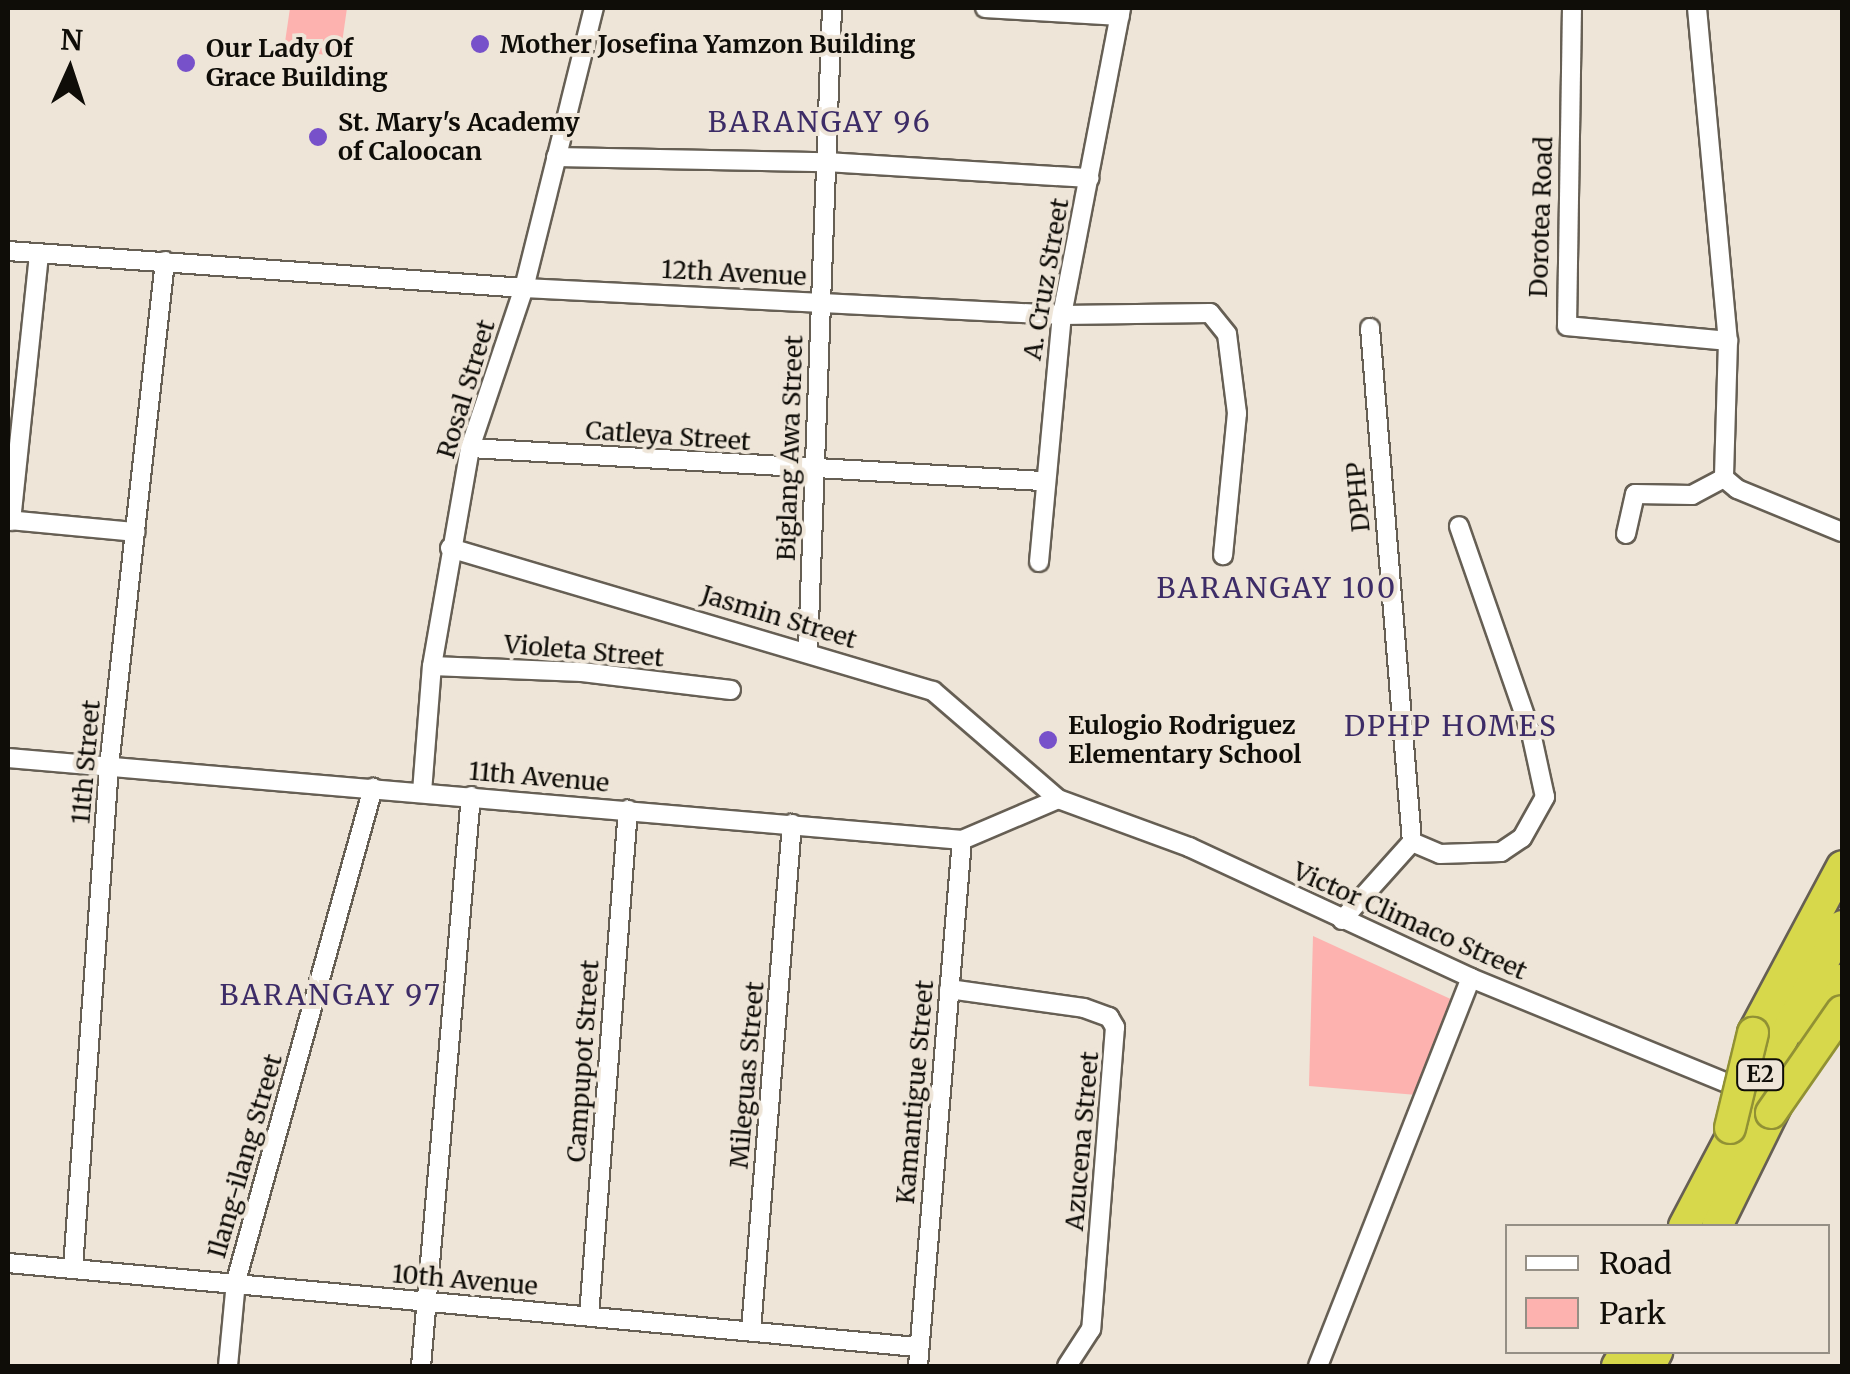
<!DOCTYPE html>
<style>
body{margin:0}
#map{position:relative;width:1850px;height:1374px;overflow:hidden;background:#eee5d8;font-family:Merriweather,serif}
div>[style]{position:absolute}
.green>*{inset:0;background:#fdb2af}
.roads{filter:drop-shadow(2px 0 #665f54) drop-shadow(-2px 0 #665f54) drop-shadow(0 2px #665f54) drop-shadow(0 -2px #665f54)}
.street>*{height:18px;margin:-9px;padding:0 9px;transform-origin:9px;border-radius:9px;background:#fff}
.highway>*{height:30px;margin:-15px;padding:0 15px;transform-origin:15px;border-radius:15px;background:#d7d84b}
.bridges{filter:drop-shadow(2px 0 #919134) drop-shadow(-2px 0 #919134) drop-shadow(0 2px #919134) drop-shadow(0 -2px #919134)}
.highway-bridge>*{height:30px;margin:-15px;padding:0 15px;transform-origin:15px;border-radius:15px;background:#d7d84b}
.dots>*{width:28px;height:28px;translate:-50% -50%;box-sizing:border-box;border:5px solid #eee5d8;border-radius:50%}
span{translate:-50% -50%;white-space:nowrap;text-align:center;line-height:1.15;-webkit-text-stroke:8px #eee5d8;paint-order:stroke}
.shield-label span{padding:2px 8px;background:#eee5d8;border:2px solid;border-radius:8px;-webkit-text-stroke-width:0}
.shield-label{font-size:22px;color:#0f0d08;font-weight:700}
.poi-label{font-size:25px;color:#0f0d08;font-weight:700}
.left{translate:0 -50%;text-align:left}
.street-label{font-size:25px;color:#0f0d08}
.neighbourhood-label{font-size:28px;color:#3d2c67;letter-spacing:2.5px}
.frame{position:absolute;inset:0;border:10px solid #0f0d08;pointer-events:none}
.legend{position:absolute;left:1505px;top:1224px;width:325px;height:130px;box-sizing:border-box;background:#eee5d8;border:2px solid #958f85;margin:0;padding:12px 18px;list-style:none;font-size:30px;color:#0f0d08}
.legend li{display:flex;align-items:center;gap:20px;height:50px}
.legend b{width:50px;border:2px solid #958f85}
.north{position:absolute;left:20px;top:20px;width:100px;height:100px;-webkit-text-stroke:8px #eee5d8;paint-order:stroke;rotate:3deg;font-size:28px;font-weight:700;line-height:40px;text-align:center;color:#0f0d08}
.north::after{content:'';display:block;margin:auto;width:35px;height:45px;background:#0f0d08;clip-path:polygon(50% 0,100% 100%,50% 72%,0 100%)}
</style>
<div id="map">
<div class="green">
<i style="clip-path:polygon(290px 8px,347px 8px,340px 57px,284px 49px)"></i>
<i style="clip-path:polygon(1313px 936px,1455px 1001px,1417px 1095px,1309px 1086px)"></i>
</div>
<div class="roads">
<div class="street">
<i style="left:985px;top:8px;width:135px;rotate:3.4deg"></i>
<i style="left:1572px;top:8px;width:318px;rotate:90.9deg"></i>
<i style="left:1567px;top:326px;width:162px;rotate:5.3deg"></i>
<i style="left:1697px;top:8px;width:334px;rotate:84.7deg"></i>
<i style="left:1728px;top:341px;width:137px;rotate:91.7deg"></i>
<i style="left:1724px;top:478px;width:17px;rotate:40deg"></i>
<i style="left:1737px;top:489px;width:113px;rotate:22.3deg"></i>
<i style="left:556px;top:157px;width:270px;rotate:1.1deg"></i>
<i style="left:826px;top:162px;width:264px;rotate:3.5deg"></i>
<i style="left:8px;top:251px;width:517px;rotate:4.1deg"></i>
<i style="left:524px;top:288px;width:539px;rotate:2.87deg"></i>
<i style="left:1062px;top:315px;width:148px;rotate:-0.8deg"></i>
<i style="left:1210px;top:313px;width:27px;rotate:51deg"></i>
<i style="left:1227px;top:334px;width:80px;rotate:82.8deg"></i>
<i style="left:1237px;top:413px;width:143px;rotate:95.6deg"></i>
<i style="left:470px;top:448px;width:573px;rotate:3.3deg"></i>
<i style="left:8px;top:520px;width:128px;rotate:5.4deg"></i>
<i style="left:11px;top:521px;width:269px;rotate:-84deg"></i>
<i style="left:1626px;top:534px;width:41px;rotate:-77.3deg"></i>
<i style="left:1635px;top:494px;width:57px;rotate:1deg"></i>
<i style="left:1692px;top:495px;width:36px;rotate:-28deg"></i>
<i style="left:450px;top:548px;width:504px;rotate:16.49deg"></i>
<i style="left:933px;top:691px;width:165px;rotate:40.8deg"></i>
<i style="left:1058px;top:799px;width:140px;rotate:20.1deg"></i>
<i style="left:1189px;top:847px;width:311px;rotate:24.9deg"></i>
<i style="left:1471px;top:978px;width:293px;rotate:22.3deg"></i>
<i style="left:1039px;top:562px;width:248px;rotate:-84.7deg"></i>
<i style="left:1062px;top:315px;width:313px;rotate:-79.1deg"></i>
<i style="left:808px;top:650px;width:642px;rotate:-87.86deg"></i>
<i style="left:432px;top:666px;width:150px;rotate:2.3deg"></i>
<i style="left:582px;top:672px;width:150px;rotate:6.9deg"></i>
<i style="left:8px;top:758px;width:958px;rotate:4.91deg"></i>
<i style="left:962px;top:840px;width:104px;rotate:-23.1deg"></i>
<i style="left:422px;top:792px;width:126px;rotate:-85.5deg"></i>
<i style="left:432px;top:666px;width:221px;rotate:-80.1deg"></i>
<i style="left:470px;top:448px;width:169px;rotate:-71.4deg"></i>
<i style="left:524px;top:288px;width:289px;rotate:-76deg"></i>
<i style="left:1412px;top:842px;width:30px;rotate:23deg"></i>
<i style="left:1440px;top:854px;width:61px;rotate:-1.9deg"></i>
<i style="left:1501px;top:852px;width:25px;rotate:-34deg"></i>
<i style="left:1522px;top:838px;width:47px;rotate:-60.7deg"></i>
<i style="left:1545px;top:797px;width:66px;rotate:-102.3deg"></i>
<i style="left:1531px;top:733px;width:219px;rotate:-109.2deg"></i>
<i style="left:1342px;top:920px;width:105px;rotate:-48.1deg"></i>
<i style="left:1412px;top:842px;width:516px;rotate:-94.67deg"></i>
<i style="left:949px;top:989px;width:136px;rotate:8deg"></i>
<i style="left:1084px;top:1008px;width:27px;rotate:20deg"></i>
<i style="left:1109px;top:1017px;width:12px;rotate:59deg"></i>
<i style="left:1115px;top:1027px;width:303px;rotate:94.5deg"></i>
<i style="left:1091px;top:1329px;width:44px;rotate:123deg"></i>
<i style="left:8px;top:1263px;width:913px;rotate:5.28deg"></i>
<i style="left:73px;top:1268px;width:503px;rotate:-85.9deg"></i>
<i style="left:109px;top:766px;width:508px;rotate:-83.67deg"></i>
<i style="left:589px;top:1316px;width:508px;rotate:-85.6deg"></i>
<i style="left:751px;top:1330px;width:508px;rotate:-85.37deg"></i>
<i style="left:228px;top:1366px;width:85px;rotate:-84.6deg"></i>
<i style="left:236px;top:1281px;width:512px;rotate:-74.47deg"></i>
<i style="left:421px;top:1366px;width:572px;rotate:-84.99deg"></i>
<i style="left:918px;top:1366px;width:528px;rotate:-85.22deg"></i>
<i style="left:1318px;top:1366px;width:417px;rotate:-68.5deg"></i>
</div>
<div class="highway">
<i style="left:1753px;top:1033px;width:189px;rotate:-61.9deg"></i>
<i style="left:1812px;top:1036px;width:64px;rotate:-61.8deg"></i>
<i style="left:1684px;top:1226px;width:339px;rotate:-62.2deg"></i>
<i style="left:1717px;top:1226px;width:152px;rotate:-63.8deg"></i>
<i style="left:1617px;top:1366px;width:16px;rotate:-60deg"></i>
<i style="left:1650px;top:1366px;width:16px;rotate:-63deg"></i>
</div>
</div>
<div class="bridges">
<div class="highway-bridge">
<i style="left:1771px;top:1113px;width:124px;rotate:-55.2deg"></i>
<i style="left:1730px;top:1128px;width:98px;rotate:-76.4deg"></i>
</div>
</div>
<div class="dots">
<i style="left:480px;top:44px;background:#7751ca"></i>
<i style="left:186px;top:63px;background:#7751ca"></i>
<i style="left:318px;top:137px;background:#7751ca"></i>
<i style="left:1048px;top:740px;background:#7751ca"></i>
</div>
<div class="shield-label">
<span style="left:1760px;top:1075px">E2</span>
</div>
<div class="poi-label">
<span class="left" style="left:500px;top:44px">Mother Josefina Yamzon Building</span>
<span class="left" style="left:206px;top:63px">Our Lady Of<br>Grace Building</span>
<span class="left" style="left:338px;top:137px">St. Mary's Academy<br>of Caloocan</span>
<span class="left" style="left:1068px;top:740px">Eulogio Rodriguez<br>Elementary School</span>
</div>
<div class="street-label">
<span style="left:1541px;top:217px;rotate:-88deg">Dorotea Road</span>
<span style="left:734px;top:273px;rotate:3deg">12th Avenue</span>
<span style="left:1046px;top:279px;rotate:-80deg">A. Cruz Street</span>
<span style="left:466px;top:389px;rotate:-73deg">Rosal Street</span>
<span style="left:668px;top:436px;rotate:4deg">Catleya Street</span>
<span style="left:790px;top:448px;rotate:-88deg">Biglang Awa Street</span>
<span style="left:1358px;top:497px;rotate:-95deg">DPHP</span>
<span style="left:779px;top:617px;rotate:17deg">Jasmin Street</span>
<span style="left:584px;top:651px;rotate:5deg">Violeta Street</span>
<span style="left:86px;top:762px;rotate:-85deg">11th Street</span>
<span style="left:539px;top:777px;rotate:5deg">11th Avenue</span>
<span style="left:1410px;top:921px;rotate:24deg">Victor Climaco Street</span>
<span style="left:583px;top:1061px;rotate:-86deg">Campupot Street</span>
<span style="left:747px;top:1075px;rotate:-85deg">Mileguas Street</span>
<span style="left:915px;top:1092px;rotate:-85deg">Kamantigue Street</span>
<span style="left:1082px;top:1141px;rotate:-85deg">Azucena Street</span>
<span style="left:245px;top:1156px;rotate:-74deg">Ilang-ilang Street</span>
<span style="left:465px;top:1280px;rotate:5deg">10th Avenue</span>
</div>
<div class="neighbourhood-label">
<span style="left:820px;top:122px">BARANGAY 96</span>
<span style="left:1277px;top:588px">BARANGAY 100</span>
<span style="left:1451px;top:726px">DPHP HOMES</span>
<span style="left:331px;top:995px">BARANGAY 97</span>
</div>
<div class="frame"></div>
<ul class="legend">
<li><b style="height:12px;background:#fff"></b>Road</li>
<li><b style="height:28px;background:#fdb2af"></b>Park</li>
</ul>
<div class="north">N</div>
</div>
